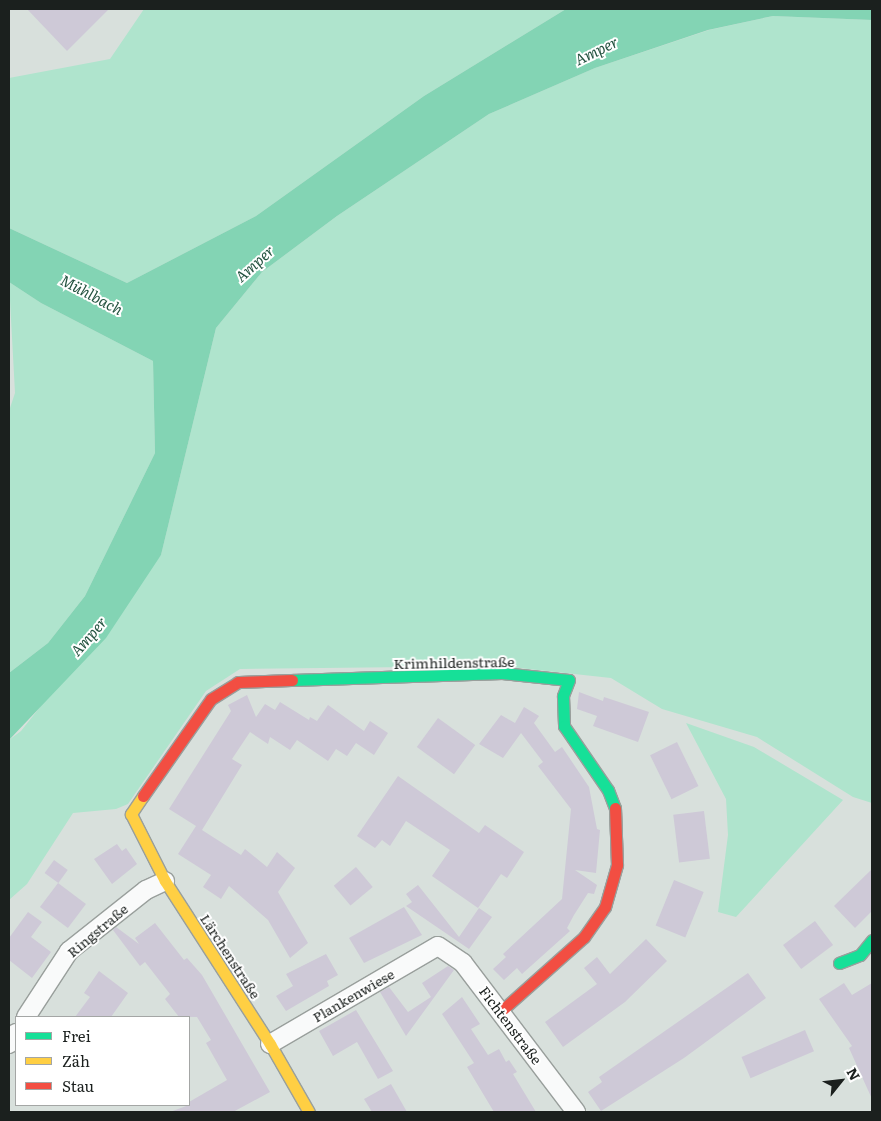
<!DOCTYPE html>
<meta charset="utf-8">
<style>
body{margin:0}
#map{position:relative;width:881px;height:1121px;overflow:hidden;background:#d8e0dc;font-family:Literata,serif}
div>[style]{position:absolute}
.green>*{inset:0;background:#afe4cd}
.water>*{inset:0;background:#83d4b4}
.building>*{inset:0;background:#cec9d7;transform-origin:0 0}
.roads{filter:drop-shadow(1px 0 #999f9c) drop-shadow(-1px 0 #999f9c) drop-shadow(0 1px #999f9c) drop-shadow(0 -1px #999f9c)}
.street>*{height:18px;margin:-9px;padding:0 9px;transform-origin:9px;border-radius:9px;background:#f9fafa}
.fast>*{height:11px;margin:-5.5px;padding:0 5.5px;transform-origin:5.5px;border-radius:5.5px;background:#16e098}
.slow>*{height:11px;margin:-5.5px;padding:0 5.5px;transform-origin:5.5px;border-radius:5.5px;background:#ffcf43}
.jam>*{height:11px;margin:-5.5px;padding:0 5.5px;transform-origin:5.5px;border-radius:5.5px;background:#f24e42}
span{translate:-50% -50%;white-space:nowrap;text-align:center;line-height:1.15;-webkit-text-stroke:4px #fff;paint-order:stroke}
.street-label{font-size:14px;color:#1b201e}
.water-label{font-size:15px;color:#23523f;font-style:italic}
.frame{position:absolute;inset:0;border:10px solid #1b201e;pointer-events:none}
.legend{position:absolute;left:15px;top:1016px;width:175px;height:90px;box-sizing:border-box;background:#fff;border:1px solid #a4a6a5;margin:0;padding:6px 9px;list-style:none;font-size:15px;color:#1b201e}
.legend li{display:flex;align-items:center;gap:10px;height:25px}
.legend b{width:25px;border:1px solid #a4a6a5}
.north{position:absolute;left:816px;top:1056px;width:50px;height:50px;-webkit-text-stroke:4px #fff;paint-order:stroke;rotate:61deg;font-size:14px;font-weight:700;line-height:20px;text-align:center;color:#1b201e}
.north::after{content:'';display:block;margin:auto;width:18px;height:22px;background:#1b201e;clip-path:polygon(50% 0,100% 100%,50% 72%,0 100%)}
</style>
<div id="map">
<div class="green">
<i style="clip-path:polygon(144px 9px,566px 9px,424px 96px,256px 216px,127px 283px,9px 228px,9px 78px,110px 59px)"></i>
<i style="clip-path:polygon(773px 16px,872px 20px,872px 803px,853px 797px,757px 737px,662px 709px,611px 678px,502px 666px,240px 669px,206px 691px,128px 804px,116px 809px,73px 813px,27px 884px,9px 900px,9px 740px,21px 731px,161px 555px,216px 328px,262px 272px,337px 216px,489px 114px,595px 68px,709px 30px)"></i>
<i style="clip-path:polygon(9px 282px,41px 303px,153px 361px,155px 453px,85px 596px,48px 643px,9px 673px,9px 411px,15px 393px)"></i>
<i style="clip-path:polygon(686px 723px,754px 747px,843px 800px,736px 917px,718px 912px,728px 835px,726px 799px)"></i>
</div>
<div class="water">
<i style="clip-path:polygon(566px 9px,872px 9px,872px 20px,773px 16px,708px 30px,595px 68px,489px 114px,337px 216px,262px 272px,216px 328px,161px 555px,106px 638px,9px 740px,9px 673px,48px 643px,85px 596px,155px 453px,153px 361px,41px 303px,9px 282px,9px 228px,127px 283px,256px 216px,424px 96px)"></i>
</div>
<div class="building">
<i style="clip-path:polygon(27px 9px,109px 9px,67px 51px)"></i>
<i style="clip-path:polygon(579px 692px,603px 701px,604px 697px,649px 712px,638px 742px,593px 726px,597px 716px,577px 709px)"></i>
<i style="clip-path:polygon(247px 695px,256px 717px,265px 704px,275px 710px,280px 702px,309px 720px,310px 717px,317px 721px,328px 705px,364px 731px,370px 721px,388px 733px,374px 755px,356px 743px,347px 756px,336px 749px,328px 761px,297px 740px,290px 750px,270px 737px,268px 744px,250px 732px,232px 759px,242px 765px,202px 830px,241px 855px,245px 849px,267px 867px,277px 852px,295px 868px,278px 892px,308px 943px,290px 958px,268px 920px,229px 886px,221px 899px,203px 887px,211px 875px,178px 854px,196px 826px,169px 809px,231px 711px,228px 705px)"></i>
<i style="clip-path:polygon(524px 707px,539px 716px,534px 723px,555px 752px,562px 747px,589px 787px,597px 829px,600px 830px,596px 873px,575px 870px,597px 885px,594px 894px,588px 893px,574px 915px,567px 928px,570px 931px,522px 974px,517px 968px,504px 980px,493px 969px,506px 957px,503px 954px,562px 899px,571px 809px,538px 766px,543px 762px,521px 733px,503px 758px,479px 744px,501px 715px,515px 723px)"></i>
<i style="left:438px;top:718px;width:46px;height:36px;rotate:36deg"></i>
<i style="left:677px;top:742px;width:49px;height:30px;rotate:64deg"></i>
<i style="clip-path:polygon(398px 776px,479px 833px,485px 825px,524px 852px,507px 878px,501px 874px,478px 908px,432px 876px,450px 850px,406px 821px,390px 846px,382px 840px,375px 848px,357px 836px)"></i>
<i style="left:704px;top:811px;width:48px;height:31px;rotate:83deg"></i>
<i style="clip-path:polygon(117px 844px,122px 851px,126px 848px,137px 864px,112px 884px,94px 859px)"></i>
<i style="left:54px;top:860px;width:17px;height:16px;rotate:36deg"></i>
<i style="left:356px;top:867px;width:26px;height:29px;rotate:50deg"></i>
<i style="clip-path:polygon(872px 869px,872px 911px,855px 928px,834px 906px)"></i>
<i style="left:674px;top:880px;width:32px;height:49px;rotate:22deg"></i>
<i style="left:58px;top:883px;width:35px;height:30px;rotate:37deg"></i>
<i style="clip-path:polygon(418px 885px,459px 937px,479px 908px,492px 917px,469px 949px,406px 906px,412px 902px,406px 894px)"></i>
<i style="clip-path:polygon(404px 907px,422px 935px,364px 963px,349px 938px)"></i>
<i style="clip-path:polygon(28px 912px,42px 922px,31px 937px,51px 952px,32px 978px,9px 960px,9px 938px)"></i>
<i style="left:815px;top:921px;width:30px;height:40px;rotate:53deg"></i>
<i style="clip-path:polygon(155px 923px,184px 960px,187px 958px,202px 975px,270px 1092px,233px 1112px,170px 1112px,189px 1105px,189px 1102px,227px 1080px,206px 1043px,211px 1040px,197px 1017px,179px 1017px,165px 999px,170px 994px,145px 962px,140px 966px,113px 930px,116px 927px,139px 944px,135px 938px)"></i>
<i style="clip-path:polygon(646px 939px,667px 961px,625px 1002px,563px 1047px,545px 1022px,597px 984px,584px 968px,597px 957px,610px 974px)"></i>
<i style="clip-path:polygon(326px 954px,338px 975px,327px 981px,329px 986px,286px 1011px,276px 996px,293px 986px,286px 974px)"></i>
<i style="clip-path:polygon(448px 966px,454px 970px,406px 1036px,380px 992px,389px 987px,408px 1012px,431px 997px,422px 983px)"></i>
<i style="clip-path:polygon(99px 971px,128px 993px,111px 1017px,75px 1017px,90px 997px,84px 993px)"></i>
<i style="clip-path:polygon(748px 973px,766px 998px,684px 1058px,601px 1111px,588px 1092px,602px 1082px,599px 1077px)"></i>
<i style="clip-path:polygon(844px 983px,852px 995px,872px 983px,872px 1099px,849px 1048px,852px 1046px,819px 999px)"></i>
<i style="clip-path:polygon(462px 997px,480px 1024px,471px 1029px,488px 1055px,499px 1049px,506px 1062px,509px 1060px,517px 1072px,513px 1074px,536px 1112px,494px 1112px,467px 1067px,474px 1063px,442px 1014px)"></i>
<i style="clip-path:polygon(356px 1010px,393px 1071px,378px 1079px,357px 1042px,333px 1056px,319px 1031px)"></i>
<i style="left:805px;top:1030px;width:23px;height:69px;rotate:67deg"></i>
<i style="clip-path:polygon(391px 1084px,407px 1112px,372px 1112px,364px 1099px)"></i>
</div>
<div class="roads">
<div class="street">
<i style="left:26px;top:1017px;width:79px;rotate:-56.9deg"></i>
<i style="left:69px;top:951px;width:98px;rotate:-38.4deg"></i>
<i style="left:146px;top:890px;width:21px;rotate:-25deg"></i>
<i style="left:9px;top:1044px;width:13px;rotate:-58deg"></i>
<i style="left:270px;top:1044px;width:194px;rotate:-30.3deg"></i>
<i style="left:438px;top:946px;width:30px;rotate:34deg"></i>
<i style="left:463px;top:963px;width:187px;rotate:52.8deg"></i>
</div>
<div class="fast">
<i style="left:292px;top:680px;width:210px;rotate:-1.9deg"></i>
<i style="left:502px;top:673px;width:67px;rotate:6deg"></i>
<i style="left:569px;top:680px;width:17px;rotate:111deg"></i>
<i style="left:563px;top:696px;width:30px;rotate:88deg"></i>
<i style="left:564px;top:726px;width:78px;rotate:55.5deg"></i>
<i style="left:608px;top:790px;width:19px;rotate:69deg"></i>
<i style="left:839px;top:963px;width:22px;rotate:-21deg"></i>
<i style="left:860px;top:955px;width:19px;rotate:-51deg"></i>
</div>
<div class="slow">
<i style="left:143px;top:796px;width:22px;rotate:124deg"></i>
<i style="left:131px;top:814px;width:75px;rotate:63.1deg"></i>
<i style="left:165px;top:881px;width:194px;rotate:57.2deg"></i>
<i style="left:270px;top:1044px;width:78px;rotate:60.2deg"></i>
</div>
<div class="jam">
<i style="left:143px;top:796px;width:118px;rotate:-55deg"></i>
<i style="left:211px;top:699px;width:32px;rotate:-32deg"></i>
<i style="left:238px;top:682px;width:54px;rotate:-2.1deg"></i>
<i style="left:501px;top:1011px;width:111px;rotate:-41.7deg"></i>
<i style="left:584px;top:937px;width:37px;rotate:-55deg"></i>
<i style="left:605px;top:907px;width:44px;rotate:-74.1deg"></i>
<i style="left:617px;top:865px;width:57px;rotate:-92deg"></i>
</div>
</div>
<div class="street-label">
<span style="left:454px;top:662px;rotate:-1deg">Krimhildenstraße</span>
<span style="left:97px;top:930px;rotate:-40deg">Ringstraße</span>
<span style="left:231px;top:956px;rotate:57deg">Lärchenstraße</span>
<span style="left:353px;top:995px;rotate:-30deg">Plankenwiese</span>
<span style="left:511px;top:1025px;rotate:53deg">Fichtenstraße</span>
</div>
<div class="water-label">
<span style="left:596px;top:50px;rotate:-26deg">Amper</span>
<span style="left:254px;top:263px;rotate:-42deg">Amper</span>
<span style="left:92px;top:294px;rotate:28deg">Mühlbach</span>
<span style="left:88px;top:636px;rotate:-49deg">Amper</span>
</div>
<div class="frame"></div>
<ul class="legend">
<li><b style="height:6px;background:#16e098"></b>Frei</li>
<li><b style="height:6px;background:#ffcf43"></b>Zäh</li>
<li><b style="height:6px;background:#f24e42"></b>Stau</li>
</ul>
<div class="north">N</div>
</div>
